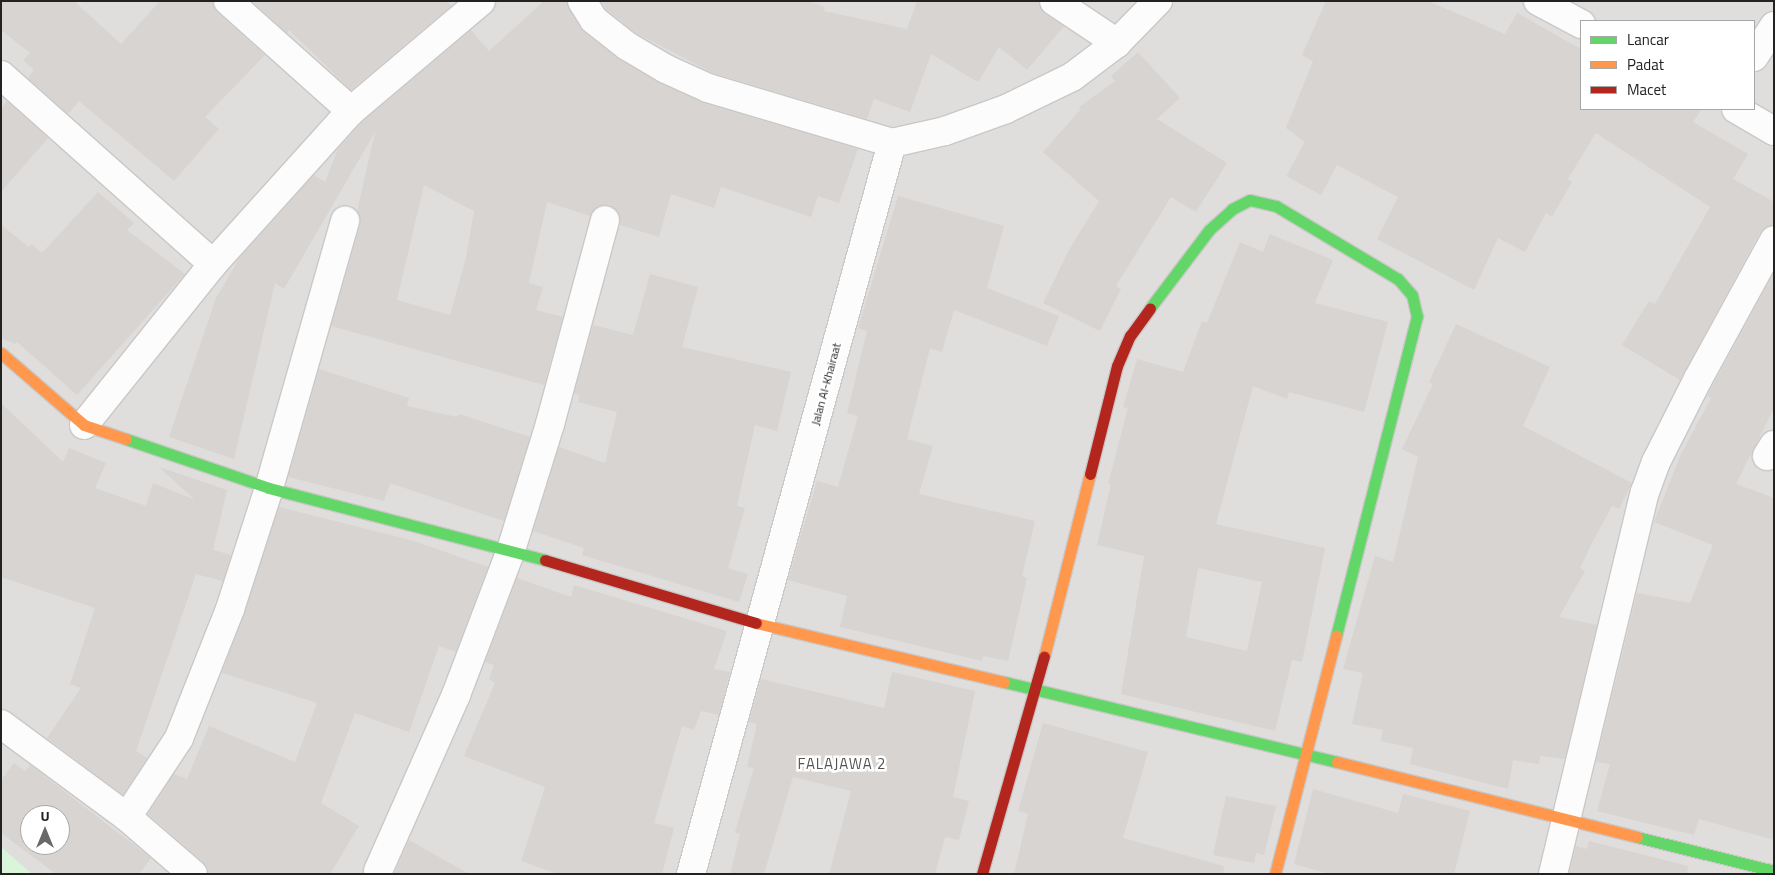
<!DOCTYPE html>
<style>
body{margin:0}
#map{position:relative;width:1775px;height:875px;overflow:hidden;background:#f0eeeb;font-family:"Titillium Web",sans-serif}
div>[style]{position:absolute}
.residential>*{inset:0;background:#dfdedc}
.park>*{inset:0;background:#daf5da}
.building>*{inset:0;background:#d7d4d2}
.roads{filter:drop-shadow(1px 0 #c9c8c7) drop-shadow(-1px 0 #c9c8c7) drop-shadow(0 1px #c9c8c7) drop-shadow(0 -1px #c9c8c7)}
.street>*{height:28px;margin:-14px;padding:0 14px;transform-origin:14px;border-radius:14px;background:#fdfcfc}
.fast>*{height:11px;margin:-5.5px;padding:0 5.5px;transform-origin:5.5px;border-radius:5.5px;background:#63d668}
.slow>*{height:11px;margin:-5.5px;padding:0 5.5px;transform-origin:5.5px;border-radius:5.5px;background:#ff974d}
.jam>*{height:11px;margin:-5.5px;padding:0 5.5px;transform-origin:5.5px;border-radius:5.5px;background:#b3261e}
span{translate:-50% -50%;white-space:nowrap;text-align:center;line-height:1.15;-webkit-text-stroke:5px #fff;paint-order:stroke}
.street-label{font-size:12px;color:#222}
.quarter-label{font-size:15px;color:#555;letter-spacing:1px}
.frame{position:absolute;inset:0;border:2px solid #222;pointer-events:none}
.legend{position:absolute;left:1580px;top:20px;width:175px;height:90px;box-sizing:border-box;background:#fff;border:1px solid #a7a7a7;margin:0;padding:6px 9px;list-style:none;font-size:15px;color:#222}
.legend li{display:flex;align-items:center;gap:10px;height:25px}
.legend b{width:25px;border:1px solid #a7a7a7}
.north{position:absolute;left:20px;top:805px;width:50px;height:50px;box-sizing:border-box;background:#fff;border:1px solid #a7a7a7;border-radius:50%;rotate:0deg;font-size:14px;font-weight:700;line-height:20px;text-align:center;color:#222}
.north::after{content:'';display:block;margin:auto;width:18px;height:22px;background:#6a6968;clip-path:polygon(50% 0,100% 100%,50% 72%,0 100%)}
</style>
<div id="map">
<div class="residential">
<i style="clip-path:polygon(evenodd,1px 1px,1774px 1px,1774px 874px,1px 874px,1px 1px,1581px 21px,1754px 21px,1754px 109px,1581px 109px,1581px 21px,1px 1px,30px 815px,60px 815px,60px 845px,30px 845px,30px 815px)"></i>
</div>
<div class="park">
<i style="clip-path:polygon(1px 847px,32px 874px,1px 874px)"></i>
</div>
<div class="building">
<i style="clip-path:polygon(1px 1px,74px 1px,121px 44px,160px 1px,213px 1px,218px 13px,265px 55px,205px 117px,219px 129px,174px 181px,79px 101px,68px 114px,28px 78px,34px 70px,23px 60px,30px 53px,1px 30px)"></i>
<i style="clip-path:polygon(252px 1px,447px 1px,451px 6px,351px 90px,289px 30px,287px 33px)"></i>
<i style="clip-path:polygon(evenodd,544px 1px,566px 1px,584px 32px,619px 59px,660px 83px,704px 103px,858px 149px,839px 203px,818px 196px,811px 217px,721px 187px,714px 208px,671px 194px,659px 237px,620px 225px,620px 216px,610px 205px,601px 205px,590px 216px,547px 202px,529px 283px,543px 287px,536px 310px,563px 317px,544px 385px,331px 326px,360px 225px,357px 212px,375px 132px,284px 289px,275px 283px,234px 459px,169px 437px,216px 298px,240px 257px,314px 175px,325px 182px,338px 149px,362px 122px,471px 30px,489px 51px,544px 1px,424px 185px,474px 211px,466px 258px,450px 315px,397px 300px,424px 185px)"></i>
<i style="clip-path:polygon(601px 1px,809px 1px,825px 7px,824px 11px,907px 29px,917px 1px,1039px 1px,1045px 14px,1064px 26px,1027px 70px,999px 47px,978px 82px,931px 54px,910px 112px,874px 99px,867px 119px,713px 73px,636px 33px,606px 9px)"></i>
<i style="clip-path:polygon(1326px 1px,1428px 1px,1505px 34px,1517px 13px,1581px 49px,1581px 109px,1702px 109px,1693px 122px,1748px 154px,1733px 179px,1774px 202px,1774px 224px,1760px 232px,1680px 380px,1622px 345px,1649px 301px,1655px 304px,1710px 207px,1596px 133px,1568px 179px,1572px 182px,1552px 217px,1546px 213px,1525px 252px,1498px 238px,1474px 290px,1377px 239px,1398px 197px,1337px 165px,1321px 195px,1286px 176px,1305px 142px,1286px 128px,1313px 61px,1302px 55px)"></i>
<i style="clip-path:polygon(1138px 52px,1180px 98px,1157px 119px,1227px 163px,1196px 212px,1171px 197px,1116px 286px,1121px 289px,1100px 331px,1043px 303px,1070px 248px,1099px 201px,1043px 152px,1081px 109px,1079px 107px,1115px 81px,1111px 76px)"></i>
<i style="clip-path:polygon(7px 101px,48px 138px,1px 192px,1px 108px)"></i>
<i style="clip-path:polygon(98px 192px,134px 223px,127px 230px,185px 274px,77px 395px,17px 342px,15px 344px,1px 338px,1px 225px,29px 247px,32px 244px,42px 253px)"></i>
<i style="clip-path:polygon(898px 196px,1004px 226px,987px 288px,1059px 316px,1047px 346px,954px 310px,942px 352px,930px 348px,907px 439px,933px 446px,919px 494px,1035px 521px,1022px 576px,1027px 578px,1008px 661px,983px 656px,982px 661px,840px 627px,847px 596px,788px 580px,817px 481px,838px 487px,858px 416px,847px 413px,867px 331px,858px 328px)"></i>
<i style="clip-path:polygon(evenodd,1270px 234px,1333px 260px,1315px 303px,1388px 322px,1364px 412px,1289px 392px,1287px 399px,1253px 386px,1216px 524px,1325px 548px,1302px 662px,1292px 660px,1275px 731px,1121px 694px,1144px 556px,1097px 545px,1111px 484px,1108px 484px,1128px 408px,1123px 407px,1137px 359px,1183px 372px,1202px 321px,1207px 323px,1240px 242px,1263px 252px,1270px 234px,1198px 568px,1262px 582px,1247px 651px,1186px 637px,1198px 568px)"></i>
<i style="clip-path:polygon(1774px 273px,1774px 408px,1736px 484px,1774px 498px,1774px 840px,1699px 819px,1694px 835px,1597px 811px,1610px 764px,1596px 762px,1637px 593px,1690px 603px,1713px 545px,1654px 522px,1681px 454px,1711px 398px,1707px 396px)"></i>
<i style="clip-path:polygon(650px 274px,698px 287px,682px 347px,791px 372px,777px 431px,755px 425px,737px 506px,745px 508px,728px 568px,748px 574px,739px 602px,582px 555px,584px 548px,533px 531px,559px 447px,605px 463px,617px 412px,578px 402px,580px 395px,574px 393px,593px 325px,633px 335px)"></i>
<i style="clip-path:polygon(1456px 324px,1550px 367px,1523px 426px,1632px 483px,1619px 509px,1612px 506px,1593px 541px,1580px 568px,1585px 571px,1559px 617px,1597px 625px,1565px 759px,1540px 756px,1539px 764px,1513px 760px,1508px 789px,1410px 764px,1413px 748px,1381px 741px,1383px 730px,1352px 724px,1363px 673px,1343px 669px,1375px 556px,1393px 562px,1418px 457px,1402px 449px,1433px 384px,1429px 382px)"></i>
<i style="clip-path:polygon(319px 369px,409px 398px,407px 406px,457px 417px,459px 414px,530px 437px,504px 521px,390px 483px,384px 501px,288px 477px)"></i>
<i style="clip-path:polygon(1px 403px,63px 462px,69px 448px,106px 463px,95px 488px,146px 506px,153px 483px,195px 500px,159px 467px,227px 490px,213px 550px,231px 555px,223px 581px,196px 574px,136px 751px,147px 758px,123px 795px,47px 738px,81px 688px,70px 684px,95px 608px,1px 577px)"></i>
<i style="clip-path:polygon(279px 507px,414px 541px,488px 567px,456px 652px,439px 646px,409px 732px,355px 713px,321px 803px,359px 826px,330px 874px,208px 874px,203px 862px,148px 814px,174px 774px,187px 779px,209px 726px,295px 762px,317px 703px,222px 673px)"></i>
<i style="clip-path:polygon(517px 578px,571px 597px,574px 585px,727px 631px,714px 669px,730px 672px,719px 715px,701px 711px,694px 730px,682px 726px,654px 823px,674px 828px,662px 874px,558px 874px,521px 861px,545px 787px,464px 756px,495px 683px,489px 679px,494px 665px,485px 662px)"></i>
<i style="clip-path:polygon(892px 672px,975px 691px,953px 797px,969px 801px,959px 840px,945px 837px,935px 874px,829px 874px,851px 791px,793px 777px,764px 874px,730px 874px,740px 834px,735px 832px,754px 768px,747px 767px,757px 724px,749px 722px,761px 679px,884px 708px)"></i>
<i style="clip-path:polygon(1043px 723px,1148px 752px,1123px 838px,1224px 866px,1223px 874px,1014px 874px,1028px 814px,1018px 811px)"></i>
<i style="clip-path:polygon(evenodd,14px 763px,25px 771px,30px 765px,151px 858px,139px 874px,56px 874px,1px 833px,1px 780px,14px 763px,30px 815px,60px 815px,60px 845px,30px 845px,30px 815px)"></i>
<i style="clip-path:polygon(1313px 789px,1398px 813px,1403px 794px,1470px 811px,1454px 874px,1329px 874px,1294px 864px)"></i>
<i style="clip-path:polygon(1226px 796px,1276px 806px,1264px 855px,1256px 853px,1254px 863px,1213px 855px)"></i>
<i style="clip-path:polygon(409px 840px,469px 874px,394px 874px)"></i>
<i style="clip-path:polygon(1589px 841px,1688px 866px,1687px 874px,1569px 874px,1576px 846px,1587px 849px)"></i>
</div>
<div class="roads">
<div class="street">
<i style="left:228px;top:1px;width:165px;rotate:41.8deg"></i>
<i style="left:582px;top:1px;width:22px;rotate:58deg"></i>
<i style="left:594px;top:20px;width:42px;rotate:38.2deg"></i>
<i style="left:627px;top:46px;width:45px;rotate:30.5deg"></i>
<i style="left:666px;top:69px;width:46px;rotate:24.3deg"></i>
<i style="left:708px;top:88px;width:192px;rotate:16.6deg"></i>
<i style="left:892px;top:143px;width:54px;rotate:-12.8deg"></i>
<i style="left:945px;top:131px;width:65px;rotate:-19.8deg"></i>
<i style="left:1006px;top:109px;width:73px;rotate:-25.9deg"></i>
<i style="left:1072px;top:77px;width:56px;rotate:-37.1deg"></i>
<i style="left:1117px;top:43px;width:59px;rotate:-45.7deg"></i>
<i style="left:1054px;top:1px;width:76px;rotate:33.7deg"></i>
<i style="left:1538px;top:1px;width:49px;rotate:28.1deg"></i>
<i style="left:1754px;top:57px;width:37px;rotate:-57deg"></i>
<i style="left:1px;top:75px;width:284px;rotate:41.7deg"></i>
<i style="left:1736px;top:109px;width:44px;rotate:30.1deg"></i>
<i style="left:84px;top:425px;width:206px;rotate:-51.3deg"></i>
<i style="left:213px;top:264px;width:206px;rotate:-48deg"></i>
<i style="left:351px;top:111px;width:170px;rotate:-40.2deg"></i>
<i style="left:1767px;top:456px;width:13px;rotate:-58deg"></i>
<i style="left:1px;top:724px;width:157px;rotate:36.4deg"></i>
<i style="left:127px;top:817px;width:95px;rotate:-56.6deg"></i>
<i style="left:179px;top:738px;width:139px;rotate:-68.4deg"></i>
<i style="left:230px;top:609px;width:127px;rotate:-72.1deg"></i>
<i style="left:269px;top:488px;width:278px;rotate:-74.1deg"></i>
<i style="left:127px;top:817px;width:87px;rotate:40.8deg"></i>
<i style="left:378px;top:871px;width:193px;rotate:-66.1deg"></i>
<i style="left:456px;top:695px;width:155px;rotate:-69.2deg"></i>
<i style="left:511px;top:550px;width:132px;rotate:-72.8deg"></i>
<i style="left:550px;top:424px;width:211px;rotate:-74.9deg"></i>
<i style="left:691px;top:874px;width:758px;rotate:-74.63deg"></i>
<i style="left:1553px;top:874px;width:393px;rotate:-76.5deg"></i>
<i style="left:1645px;top:492px;width:32px;rotate:-70deg"></i>
<i style="left:1656px;top:462px;width:93px;rotate:-63.2deg"></i>
<i style="left:1698px;top:379px;width:158px;rotate:-61.3deg"></i>
</div>
<div class="fast">
<i style="left:1150px;top:308px;width:98px;rotate:-52.9deg"></i>
<i style="left:1209px;top:230px;width:31px;rotate:-42deg"></i>
<i style="left:1232px;top:209px;width:20px;rotate:-27deg"></i>
<i style="left:1250px;top:200px;width:27px;rotate:13deg"></i>
<i style="left:1276px;top:206px;width:142px;rotate:30.9deg"></i>
<i style="left:1398px;top:279px;width:21px;rotate:49deg"></i>
<i style="left:1412px;top:295px;width:22px;rotate:77deg"></i>
<i style="left:1417px;top:316px;width:330px;rotate:104.2deg"></i>
<i style="left:126px;top:439px;width:151px;rotate:18.9deg"></i>
<i style="left:269px;top:488px;width:285px;rotate:14.6deg"></i>
<i style="left:1004px;top:682px;width:342px;rotate:13.5deg"></i>
<i style="left:1637px;top:837px;width:141px;rotate:13.9deg"></i>
</div>
<div class="slow">
<i style="left:1px;top:353px;width:110px;rotate:40.9deg"></i>
<i style="left:84px;top:425px;width:44px;rotate:18.4deg"></i>
<i style="left:756px;top:623px;width:255px;rotate:13.4deg"></i>
<i style="left:1044px;top:657px;width:189px;rotate:-75.9deg"></i>
<i style="left:1337px;top:762px;width:309px;rotate:14deg"></i>
<i style="left:1275px;top:874px;width:246px;rotate:-75.6deg"></i>
</div>
<div class="jam">
<i style="left:1090px;top:474px;width:111px;rotate:-76deg"></i>
<i style="left:1117px;top:366px;width:33px;rotate:-67deg"></i>
<i style="left:1130px;top:336px;width:34px;rotate:-54deg"></i>
<i style="left:545px;top:560px;width:220px;rotate:16.6deg"></i>
<i style="left:982px;top:874px;width:226px;rotate:-74.1deg"></i>
</div>
</div>
<div class="street-label">
<span style="left:826px;top:384px;rotate:-75deg">Jalan Al-Khairaat</span>
</div>
<div class="quarter-label">
<span style="left:842px;top:764px">FALAJAWA 2</span>
</div>
<div class="frame"></div>
<ul class="legend">
<li><b style="height:6px;background:#63d668"></b>Lancar</li>
<li><b style="height:6px;background:#ff974d"></b>Padat</li>
<li><b style="height:6px;background:#b3261e"></b>Macet</li>
</ul>
<div class="north">U</div>
</div>
